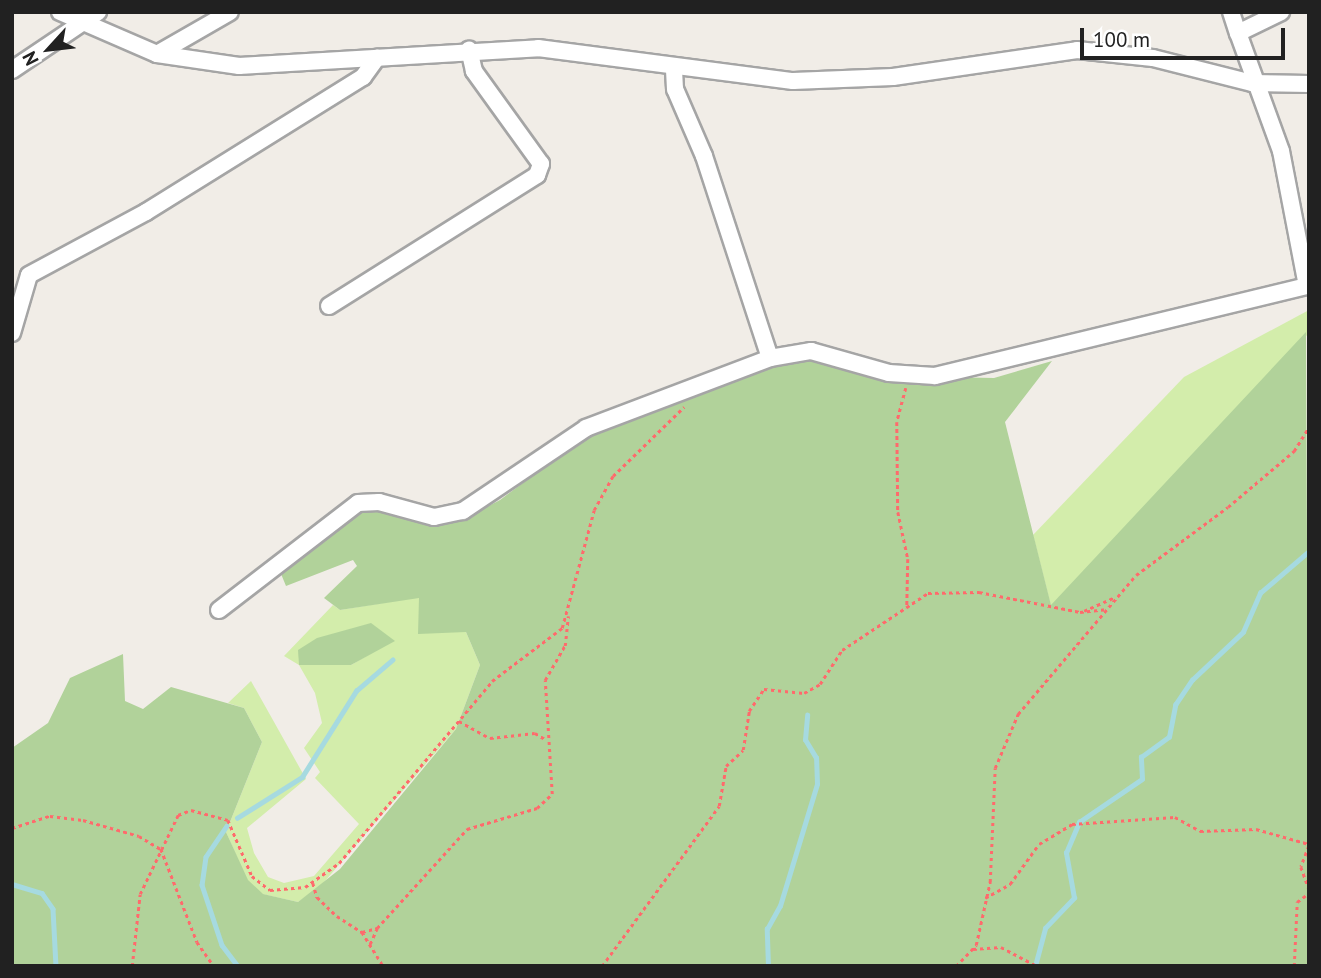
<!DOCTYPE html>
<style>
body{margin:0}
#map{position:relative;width:1321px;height:978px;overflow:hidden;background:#f1ede7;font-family:"PT Sans",sans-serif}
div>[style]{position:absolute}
.grass>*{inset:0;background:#d3edab}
.forest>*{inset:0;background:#b1d29a}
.stream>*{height:4.5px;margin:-2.25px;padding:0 2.25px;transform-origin:2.25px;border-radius:2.25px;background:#a6dae0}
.path>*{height:2.5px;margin-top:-1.25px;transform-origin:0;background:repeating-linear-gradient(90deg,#ff6a6c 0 3.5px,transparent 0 7px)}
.roads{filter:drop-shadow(2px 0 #a5a5a5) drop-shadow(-2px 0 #a5a5a5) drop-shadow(0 2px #a5a5a5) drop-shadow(0 -2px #a5a5a5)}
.minor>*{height:16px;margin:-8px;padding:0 8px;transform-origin:8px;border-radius:8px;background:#fff}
span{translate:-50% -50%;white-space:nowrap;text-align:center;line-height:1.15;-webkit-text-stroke:6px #fff;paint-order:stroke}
.frame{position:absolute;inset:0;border:14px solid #212121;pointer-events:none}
.north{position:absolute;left:14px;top:14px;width:70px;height:70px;-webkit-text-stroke:5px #fff;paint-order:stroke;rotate:243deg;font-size:19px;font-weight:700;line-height:28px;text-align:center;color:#212121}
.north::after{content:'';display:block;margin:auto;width:24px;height:32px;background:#212121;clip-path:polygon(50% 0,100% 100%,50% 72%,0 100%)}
.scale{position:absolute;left:1080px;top:28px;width:205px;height:32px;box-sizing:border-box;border:4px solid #212121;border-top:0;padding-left:9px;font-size:21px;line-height:24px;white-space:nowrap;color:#212121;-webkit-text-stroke:5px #fff;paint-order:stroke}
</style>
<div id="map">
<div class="grass">
<i style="clip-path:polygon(1309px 310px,1309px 333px,1051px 606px,1033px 535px,1184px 377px)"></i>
<i style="clip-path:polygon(evenodd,419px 597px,466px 632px,480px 665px,456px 729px,319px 888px,298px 902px,262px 894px,247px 880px,226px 832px,262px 742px,244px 708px,228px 703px,251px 681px,306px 779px,247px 828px,254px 853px,268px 877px,284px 883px,314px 876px,359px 824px,315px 778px,320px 772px,304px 748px,322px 723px,315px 693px,299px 665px,284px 656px,333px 605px,340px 610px,419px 597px,394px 640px,351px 665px,299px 665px,394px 640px)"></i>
</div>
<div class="forest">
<i style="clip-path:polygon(1306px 332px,1309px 966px,12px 966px,12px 748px,48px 723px,70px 678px,123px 654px,125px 701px,143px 709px,171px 687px,244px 708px,262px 742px,226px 832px,248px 880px,263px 894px,298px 902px,340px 869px,456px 729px,480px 665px,466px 632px,418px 634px,419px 598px,340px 610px,324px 598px,357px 566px,353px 560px,286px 586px,279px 569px,364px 505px,424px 524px,458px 522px,500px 500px,594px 430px,797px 355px,891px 376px,994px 378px,1052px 361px,1005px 422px,1051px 605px)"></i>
<i style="clip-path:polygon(371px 623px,395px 641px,351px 665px,299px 665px,298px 650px,317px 638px)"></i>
</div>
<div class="stream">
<i style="left:237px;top:818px;width:77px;rotate:-32.2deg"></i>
<i style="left:302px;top:777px;width:102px;rotate:-57.9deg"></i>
<i style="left:356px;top:691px;width:48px;rotate:-40.7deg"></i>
<i style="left:227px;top:826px;width:37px;rotate:124deg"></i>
<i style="left:206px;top:857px;width:28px;rotate:98deg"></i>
<i style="left:202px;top:885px;width:63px;rotate:71.6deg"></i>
<i style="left:222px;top:945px;width:26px;rotate:53deg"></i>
<i style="left:12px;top:884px;width:31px;rotate:17deg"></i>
<i style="left:42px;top:893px;width:19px;rotate:55deg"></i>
<i style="left:53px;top:909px;width:57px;rotate:87deg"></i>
<i style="left:768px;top:966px;width:37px;rotate:-92deg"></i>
<i style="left:767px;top:929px;width:26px;rotate:-61deg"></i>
<i style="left:780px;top:906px;width:127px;rotate:-73.1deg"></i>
<i style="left:817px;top:784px;width:26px;rotate:-92deg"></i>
<i style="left:816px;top:758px;width:21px;rotate:-121deg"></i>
<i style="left:805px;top:740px;width:25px;rotate:-85deg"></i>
<i style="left:1035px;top:966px;width:39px;rotate:-75deg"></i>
<i style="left:1045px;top:928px;width:42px;rotate:-46deg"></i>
<i style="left:1074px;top:898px;width:46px;rotate:-100.1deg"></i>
<i style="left:1066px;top:853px;width:34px;rotate:-67deg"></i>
<i style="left:1079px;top:822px;width:76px;rotate:-34.3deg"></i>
<i style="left:1142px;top:779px;width:22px;rotate:-93deg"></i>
<i style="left:1141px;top:757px;width:34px;rotate:-36deg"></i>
<i style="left:1169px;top:737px;width:33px;rotate:-79deg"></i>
<i style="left:1175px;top:705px;width:30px;rotate:-56deg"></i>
<i style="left:1192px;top:680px;width:70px;rotate:-43.3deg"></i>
<i style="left:1243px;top:632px;width:43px;rotate:-66.4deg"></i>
<i style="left:1260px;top:593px;width:65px;rotate:-40.6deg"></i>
</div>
<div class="path">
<i style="left:906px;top:388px;width:35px;rotate:105deg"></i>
<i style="left:897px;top:422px;width:90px;rotate:89.4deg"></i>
<i style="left:898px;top:512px;width:48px;rotate:78deg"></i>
<i style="left:908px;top:559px;width:49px;rotate:91.2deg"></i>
<i style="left:1084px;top:611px;width:32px;rotate:-24deg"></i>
<i style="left:459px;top:721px;width:35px;rotate:29deg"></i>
<i style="left:490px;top:738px;width:45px;rotate:-6.3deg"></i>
<i style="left:535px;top:733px;width:12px;rotate:31deg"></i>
<i style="left:12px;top:828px;width:40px;rotate:-18deg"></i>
<i style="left:50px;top:816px;width:33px;rotate:7deg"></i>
<i style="left:83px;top:820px;width:58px;rotate:15.9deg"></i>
<i style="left:139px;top:836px;width:26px;rotate:31deg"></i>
<i style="left:161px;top:849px;width:100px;rotate:68.8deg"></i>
<i style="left:197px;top:942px;width:29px;rotate:55deg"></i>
<i style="left:1309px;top:846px;width:22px;rotate:111deg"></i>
<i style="left:1301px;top:867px;width:23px;rotate:70deg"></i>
<i style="left:313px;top:883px;width:15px;rotate:74deg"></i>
<i style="left:317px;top:897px;width:28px;rotate:44deg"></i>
<i style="left:337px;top:916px;width:30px;rotate:33deg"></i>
<i style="left:362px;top:932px;width:16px;rotate:-15deg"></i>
<i style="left:377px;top:928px;width:134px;rotate:-47.7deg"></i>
<i style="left:467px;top:829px;width:73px;rotate:-16.7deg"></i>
<i style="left:537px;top:808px;width:21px;rotate:-43deg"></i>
<i style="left:552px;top:794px;width:114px;rotate:-93.5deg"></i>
<i style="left:545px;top:680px;width:39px;rotate:-60deg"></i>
<i style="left:565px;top:646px;width:30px;rotate:-84deg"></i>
<i style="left:985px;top:898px;width:29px;rotate:-29deg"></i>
<i style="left:1010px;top:884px;width:49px;rotate:-54.1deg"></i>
<i style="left:1039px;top:844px;width:39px;rotate:-31deg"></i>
<i style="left:1072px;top:824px;width:103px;rotate:-3.9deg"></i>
<i style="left:1175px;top:817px;width:29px;rotate:29deg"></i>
<i style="left:1200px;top:831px;width:56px;rotate:-2deg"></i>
<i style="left:1256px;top:829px;width:55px;rotate:15.8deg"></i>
<i style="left:362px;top:932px;width:40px;rotate:58deg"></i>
<i style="left:370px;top:944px;width:17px;rotate:-66deg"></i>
<i style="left:973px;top:949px;width:28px;rotate:-4deg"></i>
<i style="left:1001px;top:947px;width:41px;rotate:27.8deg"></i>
<i style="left:132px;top:966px;width:72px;rotate:-83.7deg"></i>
<i style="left:140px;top:894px;width:88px;rotate:-64.3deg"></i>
<i style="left:178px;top:815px;width:14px;rotate:-21deg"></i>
<i style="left:191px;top:810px;width:38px;rotate:15deg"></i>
<i style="left:228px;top:820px;width:61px;rotate:66.8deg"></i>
<i style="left:252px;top:876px;width:23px;rotate:38deg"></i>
<i style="left:270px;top:890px;width:35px;rotate:-5deg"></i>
<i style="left:305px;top:887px;width:42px;rotate:-35.2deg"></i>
<i style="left:339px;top:863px;width:238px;rotate:-49.9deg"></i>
<i style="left:492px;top:681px;width:88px;rotate:-37.1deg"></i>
<i style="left:562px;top:628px;width:122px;rotate:-74.8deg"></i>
<i style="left:594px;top:510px;width:39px;rotate:-61deg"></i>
<i style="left:613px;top:476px;width:99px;rotate:-44.2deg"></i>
<i style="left:602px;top:966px;width:198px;rotate:-53.8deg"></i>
<i style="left:719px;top:806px;width:41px;rotate:-80.1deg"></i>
<i style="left:726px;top:766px;width:23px;rotate:-43deg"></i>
<i style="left:743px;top:750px;width:39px;rotate:-81deg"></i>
<i style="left:749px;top:711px;width:27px;rotate:-56deg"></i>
<i style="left:764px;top:689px;width:40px;rotate:5.7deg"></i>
<i style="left:804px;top:693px;width:18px;rotate:-29deg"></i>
<i style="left:820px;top:684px;width:40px;rotate:-57.1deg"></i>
<i style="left:842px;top:650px;width:103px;rotate:-33.5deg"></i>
<i style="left:928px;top:593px;width:51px;rotate:-1.1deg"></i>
<i style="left:979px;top:592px;width:103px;rotate:11.2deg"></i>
<i style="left:1080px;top:612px;width:28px;rotate:-6deg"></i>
<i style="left:956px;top:966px;width:29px;rotate:-46deg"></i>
<i style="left:976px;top:945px;width:65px;rotate:-77.5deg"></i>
<i style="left:990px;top:882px;width:114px;rotate:-87.5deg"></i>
<i style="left:995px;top:768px;width:59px;rotate:-66.9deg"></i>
<i style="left:1018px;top:714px;width:182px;rotate:-49.7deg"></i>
<i style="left:1136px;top:575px;width:114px;rotate:-36.5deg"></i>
<i style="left:1228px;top:507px;width:87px;rotate:-40.3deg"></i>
<i style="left:1294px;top:451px;width:28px;rotate:-58deg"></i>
<i style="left:1085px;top:966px;width:35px"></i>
<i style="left:1294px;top:966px;width:64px;rotate:-87.3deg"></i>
<i style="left:1297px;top:902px;width:15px;rotate:-37deg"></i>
</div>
<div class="roads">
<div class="minor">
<i style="left:60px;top:12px;width:106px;rotate:23.4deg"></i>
<i style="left:157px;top:54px;width:83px;rotate:8.3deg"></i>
<i style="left:239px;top:66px;width:300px;rotate:-3.4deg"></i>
<i style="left:538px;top:48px;width:257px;rotate:7.4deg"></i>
<i style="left:793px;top:81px;width:100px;rotate:-2.3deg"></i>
<i style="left:893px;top:77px;width:186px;rotate:-8.3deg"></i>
<i style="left:1077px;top:50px;width:76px;rotate:6deg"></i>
<i style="left:1153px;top:58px;width:102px;rotate:14.2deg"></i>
<i style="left:1252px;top:83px;width:57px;rotate:1deg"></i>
<i style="left:1231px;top:12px;width:22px;rotate:72deg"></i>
<i style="left:157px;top:54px;width:84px;rotate:-29.9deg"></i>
<i style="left:12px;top:70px;width:104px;rotate:-34deg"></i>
<i style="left:329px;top:306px;width:246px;rotate:-32.2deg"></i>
<i style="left:537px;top:175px;width:12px;rotate:-70deg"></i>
<i style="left:541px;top:164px;width:115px;rotate:-125.8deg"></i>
<i style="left:474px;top:71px;width:22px;rotate:-103deg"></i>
<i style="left:12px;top:333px;width:60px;rotate:-73.7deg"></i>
<i style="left:29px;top:275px;width:133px;rotate:-28.3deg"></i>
<i style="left:146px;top:212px;width:256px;rotate:-31.9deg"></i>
<i style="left:363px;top:77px;width:24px;rotate:-54deg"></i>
<i style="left:770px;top:358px;width:42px;rotate:-9.7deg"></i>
<i style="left:811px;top:351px;width:81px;rotate:15.8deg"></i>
<i style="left:889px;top:373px;width:46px;rotate:3.7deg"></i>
<i style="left:935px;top:376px;width:383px;rotate:-13.6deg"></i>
<i style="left:1307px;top:286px;width:137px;rotate:-100.9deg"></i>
<i style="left:1281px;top:151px;width:126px;rotate:-110deg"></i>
<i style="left:1238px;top:33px;width:48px;rotate:-26deg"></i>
<i style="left:219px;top:610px;width:175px;rotate:-37.6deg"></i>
<i style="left:358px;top:503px;width:21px;rotate:-3deg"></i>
<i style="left:379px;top:502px;width:57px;rotate:15.3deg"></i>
<i style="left:434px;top:517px;width:30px;rotate:-12deg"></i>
<i style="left:463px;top:511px;width:148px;rotate:-34deg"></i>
<i style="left:586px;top:428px;width:197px;rotate:-20.8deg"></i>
<i style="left:770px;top:358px;width:213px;rotate:-108.1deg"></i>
<i style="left:704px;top:156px;width:73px;rotate:-113.4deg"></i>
<i style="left:675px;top:89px;width:22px;rotate:-93deg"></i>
</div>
</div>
<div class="frame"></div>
<div class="north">N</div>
<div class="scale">100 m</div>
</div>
